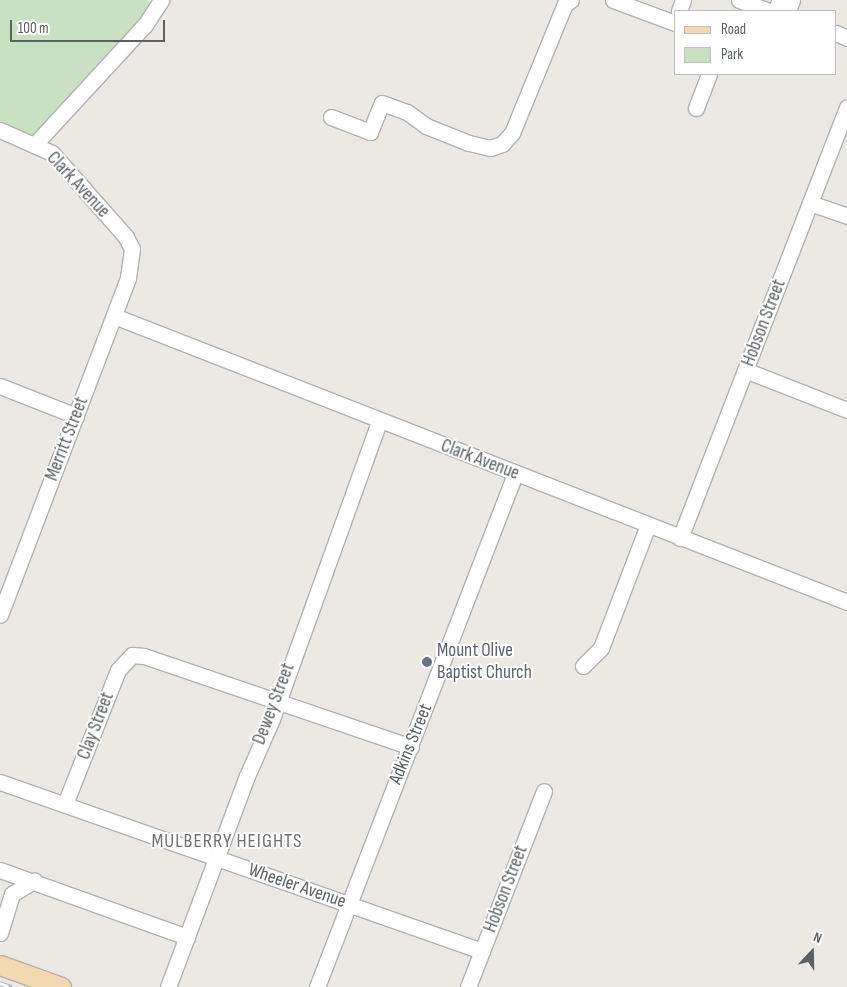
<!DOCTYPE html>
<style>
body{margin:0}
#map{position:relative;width:847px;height:987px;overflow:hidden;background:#ece8e3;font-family:"Sofia Sans Condensed",sans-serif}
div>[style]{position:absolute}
.green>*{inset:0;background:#cae0c2}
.roads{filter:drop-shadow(1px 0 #aeb2b4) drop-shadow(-1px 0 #aeb2b4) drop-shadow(0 1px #aeb2b4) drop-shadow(0 -1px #aeb2b4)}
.minor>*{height:15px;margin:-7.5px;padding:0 7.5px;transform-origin:7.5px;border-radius:7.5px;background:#fff}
.major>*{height:19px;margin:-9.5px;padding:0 9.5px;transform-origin:9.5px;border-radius:9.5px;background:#f4d8af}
.rail>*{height:5px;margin-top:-2.5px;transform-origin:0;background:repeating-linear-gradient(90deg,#fff 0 9px,#afb0b0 0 18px);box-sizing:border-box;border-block:1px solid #afb0b0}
.dots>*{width:14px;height:14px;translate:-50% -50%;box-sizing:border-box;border:2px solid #fff;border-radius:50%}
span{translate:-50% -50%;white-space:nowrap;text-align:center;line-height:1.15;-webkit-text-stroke:4px #fff;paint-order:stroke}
.street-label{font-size:19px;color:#5b6062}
.worship-label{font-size:19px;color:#5b616d}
.left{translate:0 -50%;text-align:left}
.neighbourhood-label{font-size:20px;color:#6c7273;letter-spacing:1px}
.legend{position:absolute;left:674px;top:10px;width:162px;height:65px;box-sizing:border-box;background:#fff;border:1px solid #bdbfc0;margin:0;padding:6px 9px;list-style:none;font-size:15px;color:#5b6062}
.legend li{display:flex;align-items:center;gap:10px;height:25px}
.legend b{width:25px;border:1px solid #bdbfc0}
.north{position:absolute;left:787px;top:927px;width:50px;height:50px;-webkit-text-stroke:4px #fff;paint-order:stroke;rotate:21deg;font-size:14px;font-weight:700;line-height:20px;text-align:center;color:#5b6062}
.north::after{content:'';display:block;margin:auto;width:18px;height:22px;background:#5b6062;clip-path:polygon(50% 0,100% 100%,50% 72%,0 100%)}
.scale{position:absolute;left:10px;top:20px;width:155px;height:22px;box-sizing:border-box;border:2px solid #5b6062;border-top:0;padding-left:6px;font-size:15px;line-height:18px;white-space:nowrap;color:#5b6062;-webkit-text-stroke:4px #fff;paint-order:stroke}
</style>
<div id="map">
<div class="green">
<i style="clip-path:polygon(0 0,146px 0,155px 8px,35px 141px,0 128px)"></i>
</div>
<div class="roads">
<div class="minor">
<i style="left:613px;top:0;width:66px;rotate:20.4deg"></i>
<i style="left:739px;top:0;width:32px;rotate:20deg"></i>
<i style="left:679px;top:11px;width:12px;rotate:-70deg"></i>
<i style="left:775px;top:11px;width:12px;rotate:-66deg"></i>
<i style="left:788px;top:11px;width:12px;rotate:-70deg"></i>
<i style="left:836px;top:33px;width:12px;rotate:24deg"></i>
<i style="left:696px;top:108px;width:36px;rotate:-69deg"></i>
<i style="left:331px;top:117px;width:42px;rotate:21deg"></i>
<i style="left:370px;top:132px;width:31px;rotate:-68deg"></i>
<i style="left:382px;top:103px;width:27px;rotate:20deg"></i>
<i style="left:407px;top:112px;width:24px;rotate:36deg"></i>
<i style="left:426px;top:126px;width:46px;rotate:21.6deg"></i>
<i style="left:469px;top:143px;width:22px;rotate:13deg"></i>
<i style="left:490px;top:148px;width:13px;rotate:-18deg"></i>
<i style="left:502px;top:144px;width:15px;rotate:-48deg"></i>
<i style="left:512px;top:133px;width:139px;rotate:-67.7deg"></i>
<i style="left:565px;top:4px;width:7px;rotate:-34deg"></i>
<i style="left:0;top:130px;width:57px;rotate:23.9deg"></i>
<i style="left:52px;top:153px;width:112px;rotate:48.6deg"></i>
<i style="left:126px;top:237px;width:13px;rotate:63deg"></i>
<i style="left:132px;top:249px;width:29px;rotate:98deg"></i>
<i style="left:128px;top:278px;width:360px;rotate:110.8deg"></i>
<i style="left:35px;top:144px;width:162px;rotate:-47.3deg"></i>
<i style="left:145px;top:25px;width:30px;rotate:-57deg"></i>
<i style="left:810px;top:203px;width:39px;rotate:19deg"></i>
<i style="left:114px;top:316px;width:787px;rotate:21.31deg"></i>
<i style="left:745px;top:370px;width:110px;rotate:21.4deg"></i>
<i style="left:0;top:386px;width:82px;rotate:21.5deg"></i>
<i style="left:680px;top:538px;width:462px;rotate:-68.8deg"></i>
<i style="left:583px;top:666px;width:25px;rotate:-45deg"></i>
<i style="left:601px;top:648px;width:132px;rotate:-69.1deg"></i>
<i style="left:0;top:782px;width:511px;rotate:19.32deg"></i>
<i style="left:65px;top:804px;width:144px;rotate:-68.4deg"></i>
<i style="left:118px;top:670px;width:21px;rotate:-47deg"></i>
<i style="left:132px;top:655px;width:12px;rotate:5deg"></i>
<i style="left:144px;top:656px;width:282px;rotate:18.8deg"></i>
<i style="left:0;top:870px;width:199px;rotate:19.7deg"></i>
<i style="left:0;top:933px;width:41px;rotate:-72.9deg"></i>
<i style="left:12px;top:894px;width:26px;rotate:-31deg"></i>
<i style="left:168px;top:987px;width:225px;rotate:-69.5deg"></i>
<i style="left:247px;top:776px;width:62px;rotate:-66.3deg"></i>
<i style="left:272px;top:719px;width:317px;rotate:-70.2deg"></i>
<i style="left:317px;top:987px;width:550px;rotate:-68.9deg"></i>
<i style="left:468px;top:987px;width:210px;rotate:-68.8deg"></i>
</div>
<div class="major">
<i style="left:0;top:965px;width:65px;rotate:19.8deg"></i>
</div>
</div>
<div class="rail">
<i style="left:0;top:983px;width:12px;rotate:20deg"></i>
</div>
<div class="dots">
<i style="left:427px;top:662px;background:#6b7280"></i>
</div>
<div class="street-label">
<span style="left:78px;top:185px;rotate:47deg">Clark Avenue</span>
<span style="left:764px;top:323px;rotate:-69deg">Hobson Street</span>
<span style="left:67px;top:439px;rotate:-69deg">Merritt Street</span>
<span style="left:480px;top:460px;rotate:21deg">Clark Avenue</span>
<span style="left:274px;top:704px;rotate:-69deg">Dewey Street</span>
<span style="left:96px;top:726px;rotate:-69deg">Clay Street</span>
<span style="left:411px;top:744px;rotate:-68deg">Adkins Street</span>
<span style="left:297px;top:886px;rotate:19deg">Wheeler Avenue</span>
<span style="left:506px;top:889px;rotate:-69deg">Hobson Street</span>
</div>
<div class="worship-label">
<span class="left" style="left:437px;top:662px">Mount Olive<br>Baptist Church</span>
</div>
<div class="neighbourhood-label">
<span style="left:227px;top:841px">MULBERRY HEIGHTS</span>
</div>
<ul class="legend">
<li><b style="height:6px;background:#f4d8af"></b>Road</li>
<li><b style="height:14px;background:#cae0c2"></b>Park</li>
</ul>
<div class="north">N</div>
<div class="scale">100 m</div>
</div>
